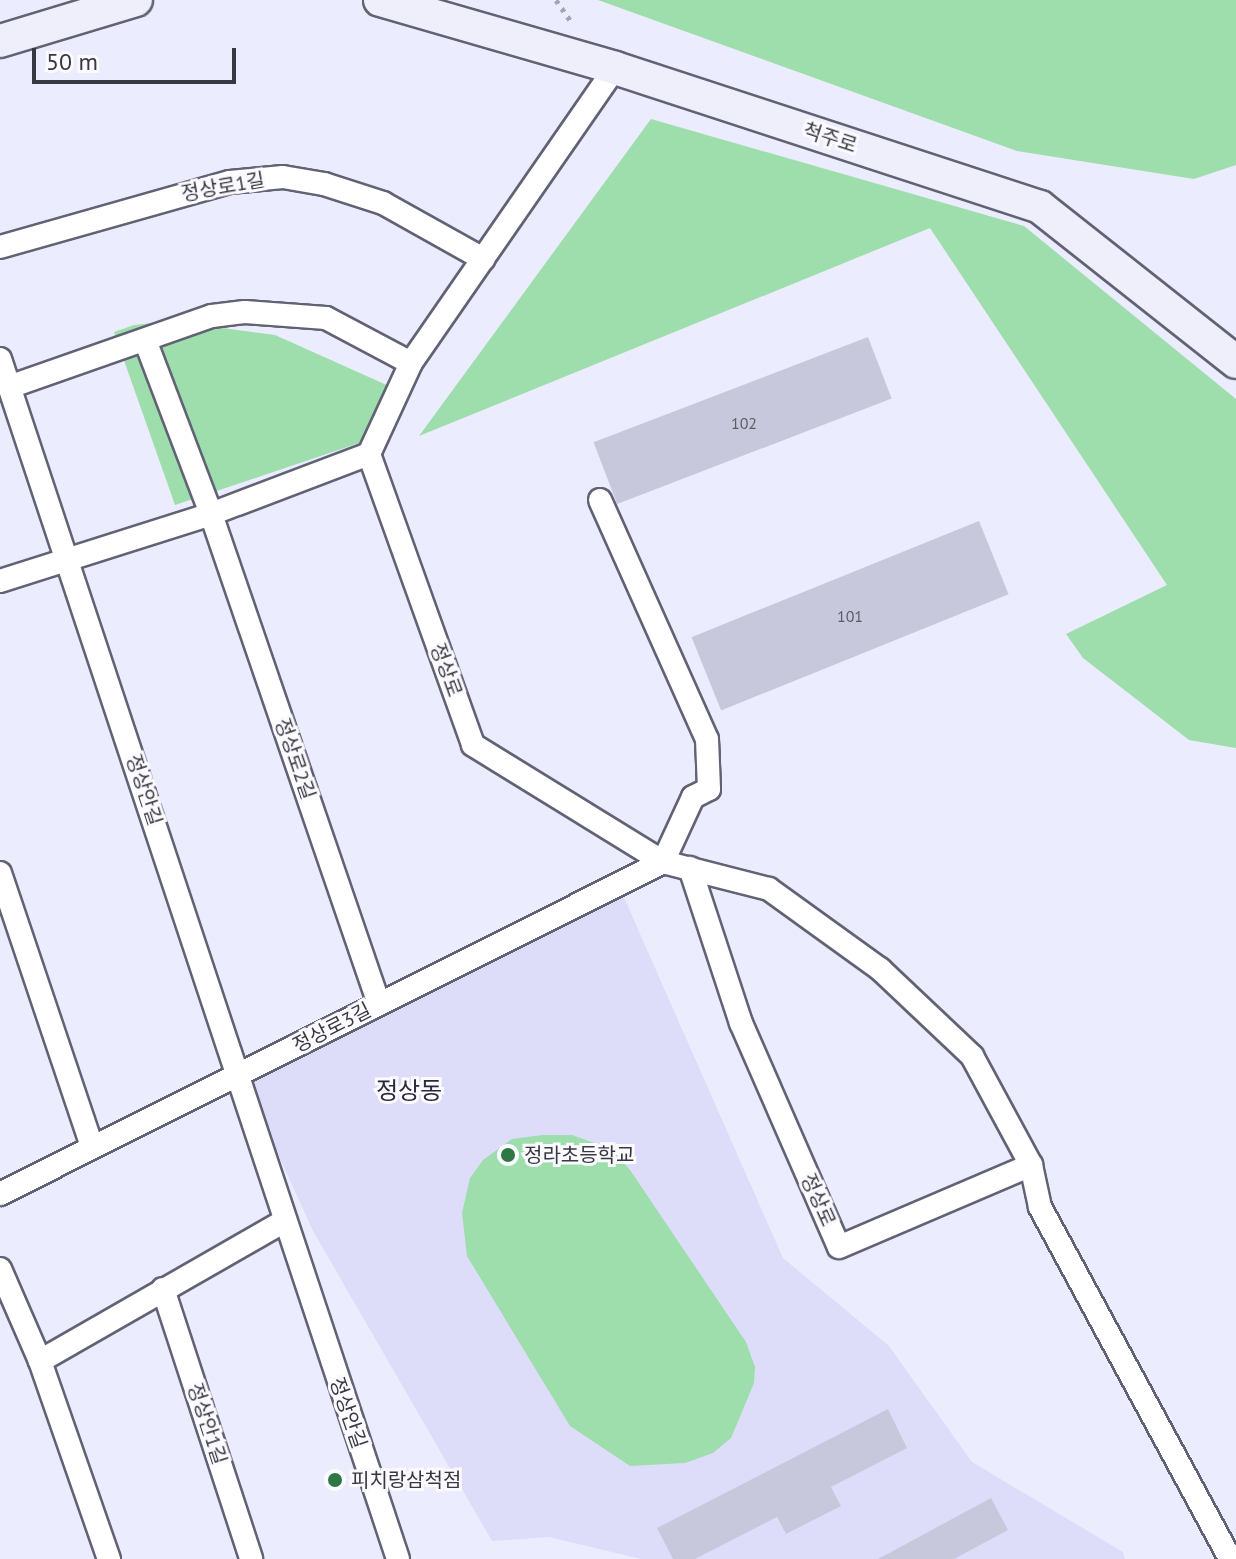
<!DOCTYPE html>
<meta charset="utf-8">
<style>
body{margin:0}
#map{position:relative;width:1236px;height:1559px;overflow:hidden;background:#ebecfd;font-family:"PT Sans","Noto Sans KR",sans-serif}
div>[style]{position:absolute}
.built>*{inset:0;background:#ddddfa}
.green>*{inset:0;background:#9eddac}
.building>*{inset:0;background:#c8c8dd;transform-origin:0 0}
.path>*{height:5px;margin-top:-2.5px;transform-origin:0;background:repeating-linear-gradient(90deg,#a4a4b2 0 4px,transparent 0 10px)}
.roads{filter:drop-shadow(2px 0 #626275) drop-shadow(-2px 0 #626275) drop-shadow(0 2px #626275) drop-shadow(0 -2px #626275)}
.street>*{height:22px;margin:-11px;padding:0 11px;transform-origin:11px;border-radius:11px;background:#fff}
.secondary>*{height:32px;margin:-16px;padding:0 16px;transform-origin:16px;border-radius:16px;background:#efeffc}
.dots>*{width:22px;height:22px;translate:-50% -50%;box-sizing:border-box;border:4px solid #fafaff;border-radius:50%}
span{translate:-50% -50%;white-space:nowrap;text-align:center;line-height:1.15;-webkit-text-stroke:6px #fafaff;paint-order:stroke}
.number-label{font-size:16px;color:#5c5c67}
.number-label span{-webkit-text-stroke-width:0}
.street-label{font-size:20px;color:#383840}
.poi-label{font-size:20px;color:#383840}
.left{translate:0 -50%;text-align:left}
.quarter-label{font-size:24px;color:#2a2939}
.scale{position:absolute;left:32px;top:48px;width:204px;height:36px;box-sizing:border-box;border:4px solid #383840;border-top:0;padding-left:10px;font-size:24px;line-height:28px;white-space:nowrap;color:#383840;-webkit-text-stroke:6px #fafaff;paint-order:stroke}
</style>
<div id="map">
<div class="built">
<i style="clip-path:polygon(622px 893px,783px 1258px,889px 1346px,972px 1462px,1123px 1552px,1125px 1559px,641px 1559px,549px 1537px,492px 1541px,313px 1231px,244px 1079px)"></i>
</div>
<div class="green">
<i style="clip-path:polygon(598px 0,1236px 0,1236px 165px,1194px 179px,1017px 151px)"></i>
<i style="clip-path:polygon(651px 119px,1024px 226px,1236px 399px,1236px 748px,1189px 740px,1083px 658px,1066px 634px,1167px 585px,930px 228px,419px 436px)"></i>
<i style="clip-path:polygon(170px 321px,275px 335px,400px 391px,362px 442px,175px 505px,114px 332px,134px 325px)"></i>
<i style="clip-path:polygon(543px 1135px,572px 1135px,611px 1149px,630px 1170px,746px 1342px,755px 1367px,754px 1383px,731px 1438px,713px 1453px,685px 1463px,630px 1466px,570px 1426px,467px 1256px,462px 1213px,470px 1178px,483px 1160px,512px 1139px)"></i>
</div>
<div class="building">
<i style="left:868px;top:337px;width:66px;height:294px;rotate:69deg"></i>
<i style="left:979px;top:521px;width:79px;height:310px;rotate:68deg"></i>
<i style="clip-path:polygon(888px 1409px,907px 1448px,831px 1487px,841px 1506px,786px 1534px,777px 1517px,695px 1559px,673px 1559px,657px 1528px)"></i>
<i style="clip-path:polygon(991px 1498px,1008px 1530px,954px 1559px,878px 1559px)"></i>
</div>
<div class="path">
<i style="left:556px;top:0;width:29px;rotate:55deg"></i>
</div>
<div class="roads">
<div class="street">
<i style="left:615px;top:68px;width:359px;rotate:124.7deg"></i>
<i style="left:411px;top:363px;width:100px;rotate:114.8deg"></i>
<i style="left:369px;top:454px;width:309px;rotate:70.3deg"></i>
<i style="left:473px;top:745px;width:223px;rotate:31.6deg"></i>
<i style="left:663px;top:862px;width:109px;rotate:14.3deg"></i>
<i style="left:769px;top:889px;width:137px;rotate:35.8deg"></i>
<i style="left:880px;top:969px;width:127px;rotate:43.4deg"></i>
<i style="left:972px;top:1056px;width:124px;rotate:61.6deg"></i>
<i style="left:1031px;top:1165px;width:43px;rotate:77.9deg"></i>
<i style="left:1040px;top:1207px;width:400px;rotate:61.6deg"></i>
<i style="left:0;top:247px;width:239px;rotate:-15.8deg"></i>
<i style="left:230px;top:182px;width:53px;rotate:-5.4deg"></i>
<i style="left:283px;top:177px;width:42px;rotate:9.7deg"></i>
<i style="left:324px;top:184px;width:62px;rotate:17.9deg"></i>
<i style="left:383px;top:203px;width:115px;rotate:29.2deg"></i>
<i style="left:145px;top:340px;width:186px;rotate:69.2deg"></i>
<i style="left:211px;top:514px;width:518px;rotate:71.08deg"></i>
<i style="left:0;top:359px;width:1264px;rotate:71.65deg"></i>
<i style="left:9px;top:387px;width:215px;rotate:-19.3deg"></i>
<i style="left:212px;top:316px;width:33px;rotate:-7deg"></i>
<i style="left:245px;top:312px;width:81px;rotate:4.2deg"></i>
<i style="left:326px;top:318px;width:96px;rotate:27.9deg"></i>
<i style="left:600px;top:500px;width:262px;rotate:65.9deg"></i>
<i style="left:707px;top:739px;width:50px;rotate:87.7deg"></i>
<i style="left:709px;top:789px;width:18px;rotate:153deg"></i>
<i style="left:693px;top:797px;width:72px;rotate:114.8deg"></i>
<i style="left:0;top:581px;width:221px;rotate:-17.6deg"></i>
<i style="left:211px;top:514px;width:169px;rotate:-20.8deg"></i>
<i style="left:690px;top:868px;width:163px;rotate:71.8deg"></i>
<i style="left:741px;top:1023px;width:244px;rotate:66.4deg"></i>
<i style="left:839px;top:1247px;width:209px;rotate:-23.1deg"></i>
<i style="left:0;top:873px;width:289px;rotate:71.4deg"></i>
<i style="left:0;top:1194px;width:741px;rotate:-26.6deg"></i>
<i style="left:0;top:1269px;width:100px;rotate:66.5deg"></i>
<i style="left:40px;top:1361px;width:210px;rotate:70.8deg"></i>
<i style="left:163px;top:1289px;width:284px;rotate:71.9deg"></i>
<i style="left:40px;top:1361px;width:280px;rotate:-29.8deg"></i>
</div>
<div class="secondary">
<i style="left:380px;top:0;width:245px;rotate:16.1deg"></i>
<i style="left:615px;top:68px;width:447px;rotate:18.1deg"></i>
<i style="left:1040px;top:207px;width:250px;rotate:38.3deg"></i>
<i style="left:0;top:41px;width:142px;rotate:-16.8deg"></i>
</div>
</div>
<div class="dots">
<i style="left:508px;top:1155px;background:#2f7845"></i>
<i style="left:335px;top:1480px;background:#2f7845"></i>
</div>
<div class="number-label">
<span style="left:744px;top:423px">102</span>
<span style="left:850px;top:616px">101</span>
</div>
<div class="street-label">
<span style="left:830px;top:138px;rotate:18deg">척주로</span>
<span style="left:223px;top:187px;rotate:-10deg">정상로1길</span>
<span style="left:446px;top:670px;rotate:70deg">정상로</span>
<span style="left:295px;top:759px;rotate:71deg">정상로2길</span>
<span style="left:144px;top:790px;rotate:72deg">정상안길</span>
<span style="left:332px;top:1028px;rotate:-27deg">정상로3길</span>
<span style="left:818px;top:1200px;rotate:66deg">정상로</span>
<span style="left:348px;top:1413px;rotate:71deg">정상안길</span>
<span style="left:207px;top:1424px;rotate:72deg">정상안1길</span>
</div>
<div class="poi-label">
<span class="left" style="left:524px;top:1155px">정라초등학교</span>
<span class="left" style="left:351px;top:1480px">피치랑삼척점</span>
</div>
<div class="quarter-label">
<span style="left:409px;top:1091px">정상동</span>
</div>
<div class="scale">50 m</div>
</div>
